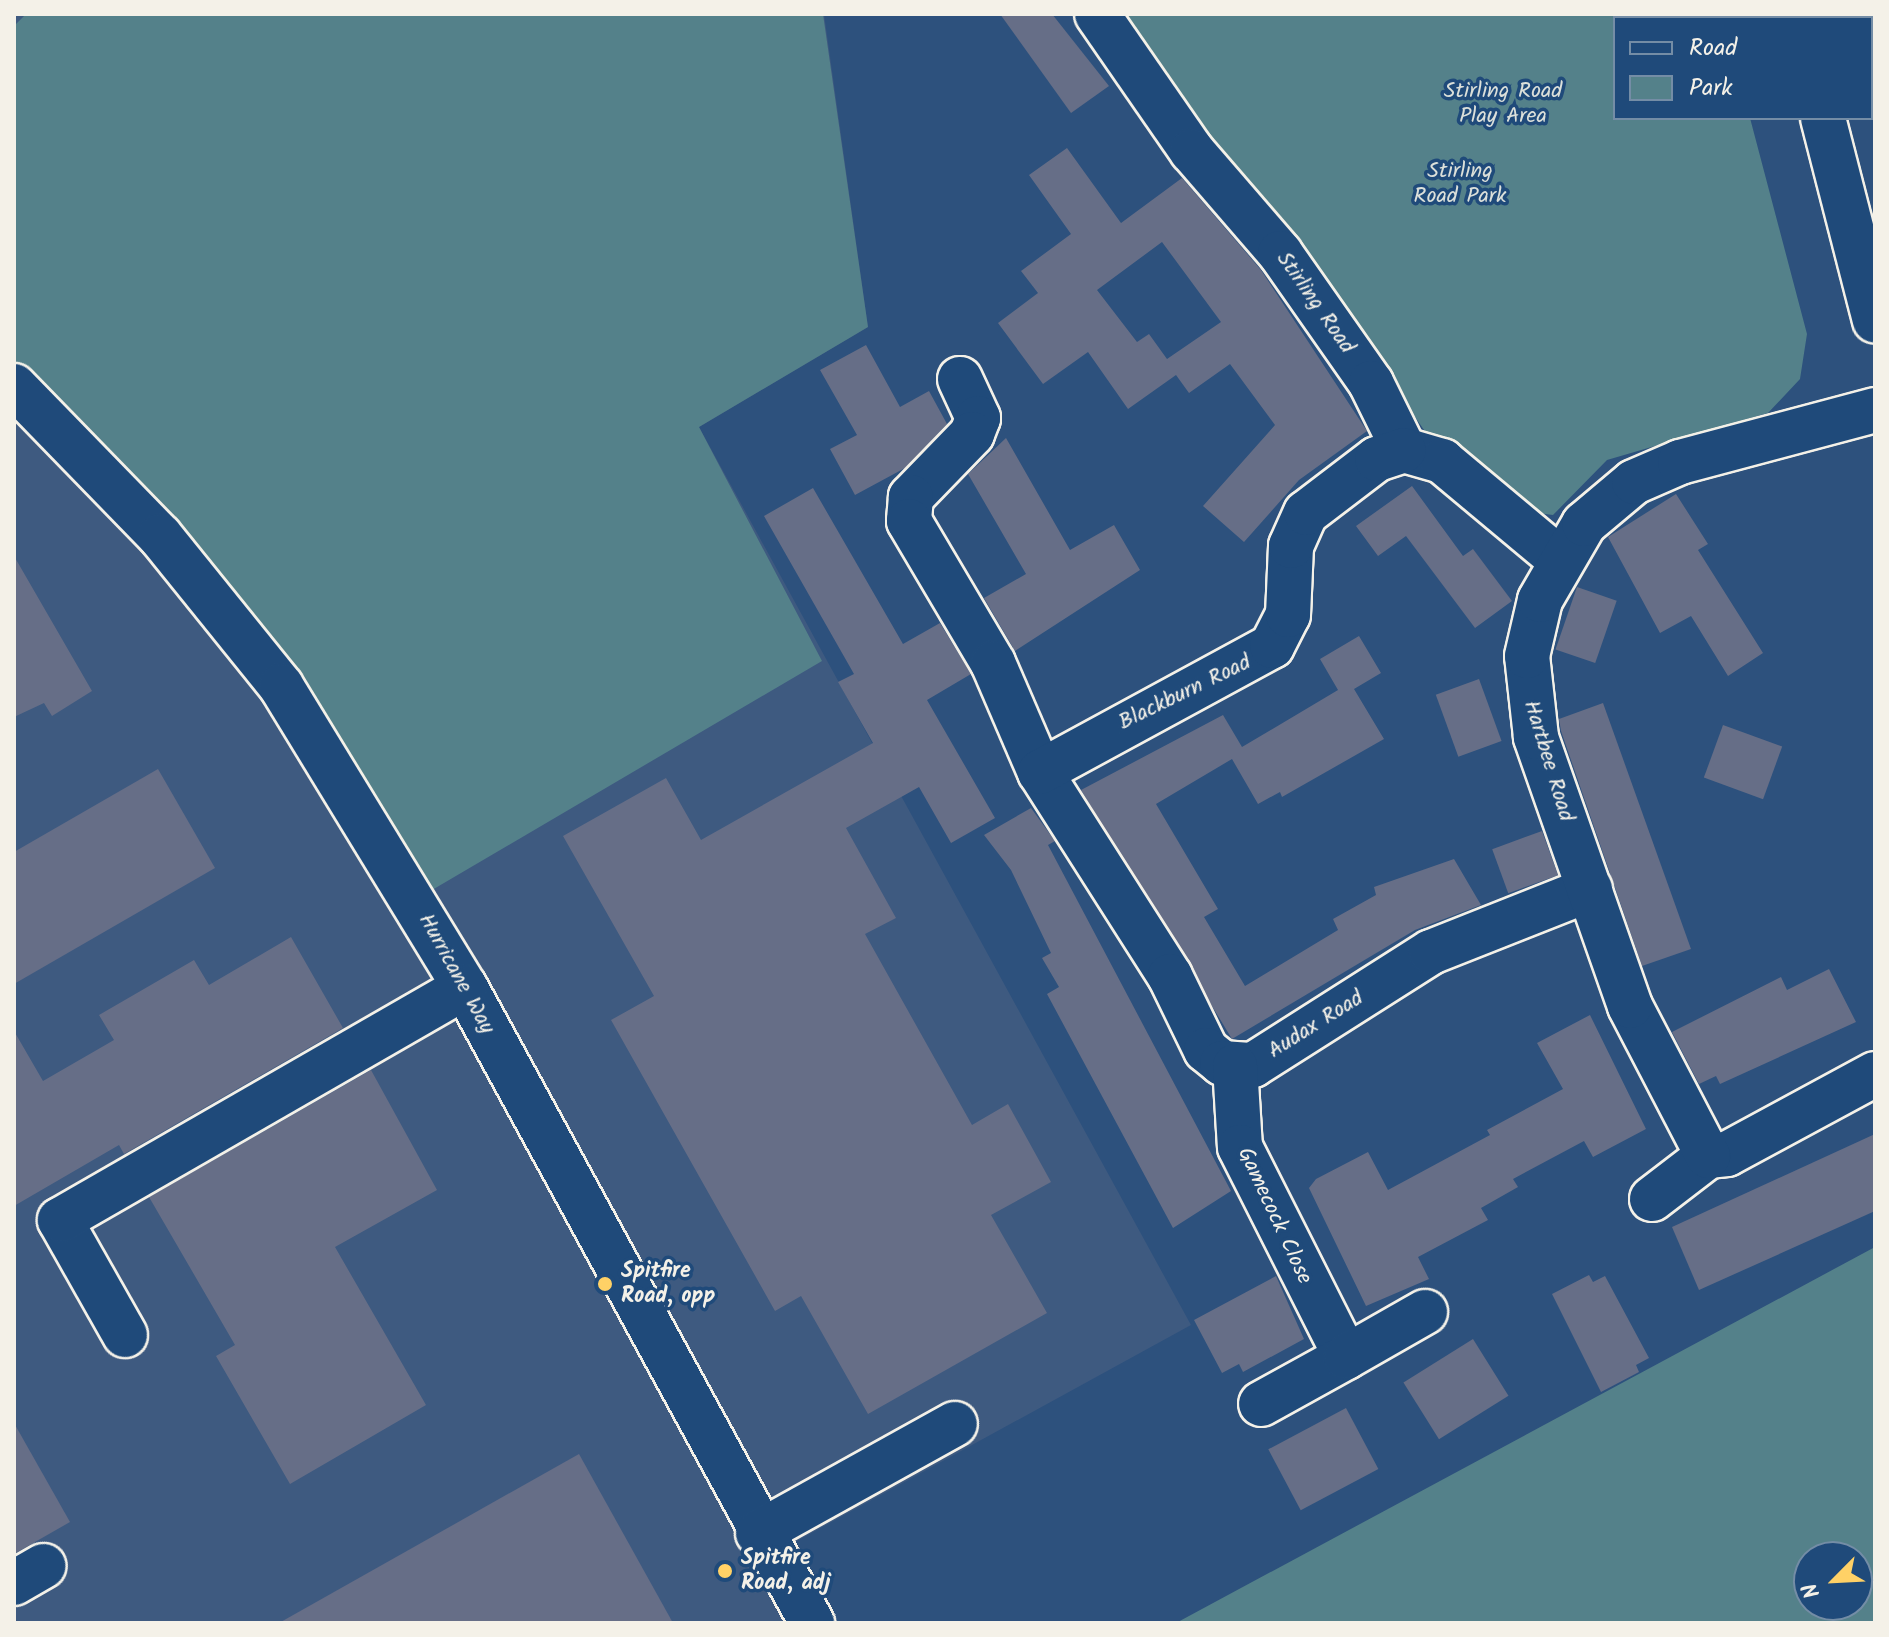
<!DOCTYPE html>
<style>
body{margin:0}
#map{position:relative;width:1889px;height:1637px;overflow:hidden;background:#2d517d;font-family:Kalam,sans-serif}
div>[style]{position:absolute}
.built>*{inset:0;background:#3e5a80}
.green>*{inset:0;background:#54818a}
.building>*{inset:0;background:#666e87;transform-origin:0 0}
.roads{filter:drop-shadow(2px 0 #f4f1e8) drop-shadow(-2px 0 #f4f1e8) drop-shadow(0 2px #f4f1e8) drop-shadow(0 -2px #f4f1e8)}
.minor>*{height:44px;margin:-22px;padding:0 22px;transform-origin:22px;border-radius:22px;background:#1f4a7a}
.dots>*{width:22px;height:22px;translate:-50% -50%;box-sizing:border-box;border:4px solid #1f4a7a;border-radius:50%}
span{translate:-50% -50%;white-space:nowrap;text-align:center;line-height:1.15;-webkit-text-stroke:7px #1f4a7a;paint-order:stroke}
.park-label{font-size:22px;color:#dce0da}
.street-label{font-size:22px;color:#f4f1e8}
.poi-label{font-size:22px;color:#f4f1e8;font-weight:700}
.left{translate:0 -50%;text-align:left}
.frame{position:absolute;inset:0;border:16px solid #f4f1e8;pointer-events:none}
.legend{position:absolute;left:1613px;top:16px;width:260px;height:104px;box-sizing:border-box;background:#1f4a7a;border:2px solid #748da6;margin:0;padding:10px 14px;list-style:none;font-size:24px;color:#f4f1e8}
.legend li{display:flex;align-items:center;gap:16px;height:40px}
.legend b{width:40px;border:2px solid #748da6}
.north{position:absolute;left:1793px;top:1541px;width:80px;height:80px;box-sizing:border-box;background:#1f4a7a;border:2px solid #748da6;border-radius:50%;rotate:246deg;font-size:22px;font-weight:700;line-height:32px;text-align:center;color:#f4f1e8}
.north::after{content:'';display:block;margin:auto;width:28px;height:36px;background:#ffd166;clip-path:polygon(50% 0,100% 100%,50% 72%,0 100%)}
</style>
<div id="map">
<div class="built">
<i style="clip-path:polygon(14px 14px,824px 14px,868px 327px,699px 427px,1191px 1325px,795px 1542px,829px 1623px,14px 1623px)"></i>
</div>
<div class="green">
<i style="clip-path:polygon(26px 14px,823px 14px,868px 327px,699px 427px,822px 661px,415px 900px,390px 857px,14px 386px,14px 26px)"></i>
<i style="clip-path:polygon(1122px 14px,1723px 14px,1615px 18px,1615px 118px,1750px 118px,1807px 334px,1800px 379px,1768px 413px,1607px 460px,1553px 515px,1523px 511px,1424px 430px,1303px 253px,1209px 143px)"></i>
<i style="clip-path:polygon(evenodd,1875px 1247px,1875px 1623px,1176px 1623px,1875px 1247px,1857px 1557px,1857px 1605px,1809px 1605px,1809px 1557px,1857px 1557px)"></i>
</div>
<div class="building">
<i style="clip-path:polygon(1000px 14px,1052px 14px,1109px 86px,1071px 113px)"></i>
<i style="clip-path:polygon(evenodd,1067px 148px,1121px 223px,1182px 178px,1261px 270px,1367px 431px,1299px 480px,1244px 542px,1203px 506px,1275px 425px,1230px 364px,1189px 393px,1176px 375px,1128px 409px,1088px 352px,1043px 384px,998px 323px,1038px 293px,1021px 271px,1071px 234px,1029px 175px,1067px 148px,1162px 242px,1221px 322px,1167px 359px,1149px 334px,1137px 342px,1097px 290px,1162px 242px)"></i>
<i style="clip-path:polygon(866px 345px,900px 407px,929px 391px,947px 424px,905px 468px,855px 495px,830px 449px,857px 435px,820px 370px)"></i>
<i style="clip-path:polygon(1006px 438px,1070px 550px,1114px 525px,1140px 570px,1015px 651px,984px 598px,1026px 574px,968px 474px)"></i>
<i style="clip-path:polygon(1412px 486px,1463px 556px,1473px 549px,1512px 601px,1475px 628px,1406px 536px,1378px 556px,1356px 526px)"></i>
<i style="clip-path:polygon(813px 488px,903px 644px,940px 623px,971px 674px,927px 700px,995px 818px,951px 843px,919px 787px,846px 828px,896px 918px,865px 934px,972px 1125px,1008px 1104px,1051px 1182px,991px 1215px,1047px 1313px,868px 1414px,801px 1296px,775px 1311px,611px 1020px,654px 996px,563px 836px,666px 778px,701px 840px,873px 743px,838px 682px,854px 674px,764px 516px)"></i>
<i style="clip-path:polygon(1676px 494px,1708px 544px,1698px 550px,1763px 653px,1728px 676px,1691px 616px,1660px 633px,1608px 537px)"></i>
<i style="clip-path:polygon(14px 556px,92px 691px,52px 716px,44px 703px,14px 717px)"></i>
<i style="left:1577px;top:587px;width:42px;height:66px;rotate:19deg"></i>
<i style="clip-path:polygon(1359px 636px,1381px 673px,1354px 689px,1384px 739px,1282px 797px,1280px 792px,1258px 804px,1232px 759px,1156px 804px,1218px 909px,1204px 917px,1245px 986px,1338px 930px,1333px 919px,1376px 895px,1374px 887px,1454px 859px,1481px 905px,1415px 930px,1232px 1039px,1081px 790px,1223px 715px,1242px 747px,1338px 690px,1320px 659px)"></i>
<i style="left:1479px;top:679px;width:66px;height:46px;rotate:70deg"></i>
<i style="clip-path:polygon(1603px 703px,1691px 949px,1642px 966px,1561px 731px,1559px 719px)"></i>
<i style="left:1723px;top:725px;width:63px;height:56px;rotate:20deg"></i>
<i style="clip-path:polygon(158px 769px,215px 868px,14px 984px,14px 852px)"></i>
<i style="clip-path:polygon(1031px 808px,1055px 841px,1048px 845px,1231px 1191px,1173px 1228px,1047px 994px,1059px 987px,1042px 958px,1051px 953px,1011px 870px,984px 835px)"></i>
<i style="left:1542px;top:831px;width:47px;height:53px;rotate:70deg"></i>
<i style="clip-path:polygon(291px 937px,343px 1028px,124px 1154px,119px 1145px,14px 1206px,14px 1031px,43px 1081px,114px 1040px,99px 1015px,194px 960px,209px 985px)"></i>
<i style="clip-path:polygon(1829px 969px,1856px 1022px,1720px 1084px,1716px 1076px,1699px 1084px,1672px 1032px,1781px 977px,1787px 990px)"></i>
<i style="clip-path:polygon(1590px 1015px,1646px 1129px,1593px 1157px,1584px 1141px,1513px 1179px,1518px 1187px,1481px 1208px,1488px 1220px,1418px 1257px,1429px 1279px,1366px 1306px,1309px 1188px,1316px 1179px,1368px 1152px,1388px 1190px,1490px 1135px,1487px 1130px,1563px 1089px,1537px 1043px)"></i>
<i style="clip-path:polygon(371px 1070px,437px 1190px,335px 1247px,426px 1405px,290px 1484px,216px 1356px,235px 1345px,149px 1197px)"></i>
<i style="clip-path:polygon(1875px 1134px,1875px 1211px,1699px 1290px,1672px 1227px)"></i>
<i style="clip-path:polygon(1589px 1275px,1593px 1282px,1605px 1276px,1649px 1358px,1636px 1365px,1639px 1372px,1601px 1392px,1552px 1294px)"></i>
<i style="clip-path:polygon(1276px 1276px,1304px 1339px,1243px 1372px,1239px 1364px,1222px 1373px,1194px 1320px)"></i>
<i style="left:1473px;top:1339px;width:67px;height:82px;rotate:58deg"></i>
<i style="left:1346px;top:1408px;width:69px;height:88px;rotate:62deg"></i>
<i style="clip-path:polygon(14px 1423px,70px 1522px,14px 1554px)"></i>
<i style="clip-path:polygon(579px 1454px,673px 1623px,279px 1623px)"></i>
</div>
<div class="roads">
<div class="minor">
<i style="left:1097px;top:14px;width:167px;rotate:55.3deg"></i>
<i style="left:1192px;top:151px;width:135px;rotate:49.2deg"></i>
<i style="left:1280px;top:253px;width:159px;rotate:55deg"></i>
<i style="left:1371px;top:383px;width:75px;rotate:63.8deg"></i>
<i style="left:1404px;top:450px;width:40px;rotate:16deg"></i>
<i style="left:1442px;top:461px;width:151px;rotate:39.9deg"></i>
<i style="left:1796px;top:14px;width:4px;rotate:76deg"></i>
<i style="left:1823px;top:118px;width:209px;rotate:75.6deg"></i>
<i style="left:960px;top:379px;width:43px;rotate:65.2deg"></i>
<i style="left:978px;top:418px;width:17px;rotate:111deg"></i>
<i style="left:972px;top:434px;width:88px;rotate:134.1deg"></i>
<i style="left:911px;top:497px;width:24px;rotate:95deg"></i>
<i style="left:909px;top:521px;width:165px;rotate:59.4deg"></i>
<i style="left:993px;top:663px;width:119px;rotate:66.7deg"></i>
<i style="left:1040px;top:772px;width:242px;rotate:57.5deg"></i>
<i style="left:1170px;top:976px;width:82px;rotate:64.1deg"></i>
<i style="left:1206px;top:1050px;width:21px;rotate:39deg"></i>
<i style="left:1222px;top:1063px;width:31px;rotate:4deg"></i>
<i style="left:1253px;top:1065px;width:211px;rotate:-32.4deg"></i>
<i style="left:1431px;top:952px;width:171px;rotate:-21.6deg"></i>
<i style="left:14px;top:386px;width:209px;rotate:45.8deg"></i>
<i style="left:160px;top:536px;width:193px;rotate:51.1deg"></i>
<i style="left:281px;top:686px;width:353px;rotate:58.6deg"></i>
<i style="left:465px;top:987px;width:725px;rotate:61.38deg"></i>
<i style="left:1040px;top:772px;width:264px;rotate:-28.5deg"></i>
<i style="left:1272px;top:646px;width:35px;rotate:-63deg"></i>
<i style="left:1288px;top:615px;width:69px;rotate:-87.5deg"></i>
<i style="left:1291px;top:546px;width:36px;rotate:-66deg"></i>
<i style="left:1306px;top:513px;width:89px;rotate:-37.3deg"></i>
<i style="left:1377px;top:459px;width:28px;rotate:-18deg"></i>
<i style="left:1235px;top:1066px;width:81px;rotate:86.5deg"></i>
<i style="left:1240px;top:1147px;width:235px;rotate:63.2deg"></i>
<i style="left:1346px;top:1357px;width:97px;rotate:151.1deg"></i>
<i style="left:1708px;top:1156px;width:19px;rotate:-6deg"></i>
<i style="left:1727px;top:1154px;width:168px;rotate:-28.4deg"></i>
<i style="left:1652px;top:1199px;width:71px;rotate:-37.5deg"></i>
<i style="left:1708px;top:1156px;width:169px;rotate:-117.5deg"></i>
<i style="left:1630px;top:1006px;width:285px;rotate:-109.3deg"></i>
<i style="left:1536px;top:737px;width:81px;rotate:-96.3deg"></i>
<i style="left:1527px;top:656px;width:57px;rotate:-76.9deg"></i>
<i style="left:1540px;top:600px;width:88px;rotate:-59.9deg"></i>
<i style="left:1584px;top:524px;width:65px;rotate:-40deg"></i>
<i style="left:1634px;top:482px;width:50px;rotate:-23.5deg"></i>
<i style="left:1680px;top:462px;width:202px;rotate:-14.9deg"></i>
<i style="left:125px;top:1335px;width:132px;rotate:-119.5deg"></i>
<i style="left:60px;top:1220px;width:467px;rotate:-29.9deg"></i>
<i style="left:1346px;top:1357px;width:91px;rotate:-29.7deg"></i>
<i style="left:758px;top:1533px;width:225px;rotate:-29deg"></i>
<i style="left:14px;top:1583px;width:34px;rotate:-30deg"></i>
</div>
</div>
<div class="dots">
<i style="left:605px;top:1284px;background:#ffd166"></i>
<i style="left:725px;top:1571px;background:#ffd166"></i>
</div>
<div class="park-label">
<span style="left:1503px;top:104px">Stirling Road<br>Play Area</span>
<span style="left:1460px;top:184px">Stirling<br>Road Park</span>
</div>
<div class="street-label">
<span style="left:1315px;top:303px;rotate:55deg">Stirling Road</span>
<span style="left:1185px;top:693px;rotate:-26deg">Blackburn Road</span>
<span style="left:1548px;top:761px;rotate:73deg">Hartbee Road</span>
<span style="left:456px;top:974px;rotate:61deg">Hurricane Way</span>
<span style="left:1316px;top:1025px;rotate:-32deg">Audax Road</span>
<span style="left:1274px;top:1216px;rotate:65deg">Gamecock Close</span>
</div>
<div class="poi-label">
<span class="left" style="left:621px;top:1284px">Spitfire<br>Road, opp</span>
<span class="left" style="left:741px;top:1571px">Spitfire<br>Road, adj</span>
</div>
<div class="frame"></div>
<ul class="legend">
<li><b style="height:10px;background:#1f4a7a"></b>Road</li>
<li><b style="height:22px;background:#54818a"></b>Park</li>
</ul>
<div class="north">N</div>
</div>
